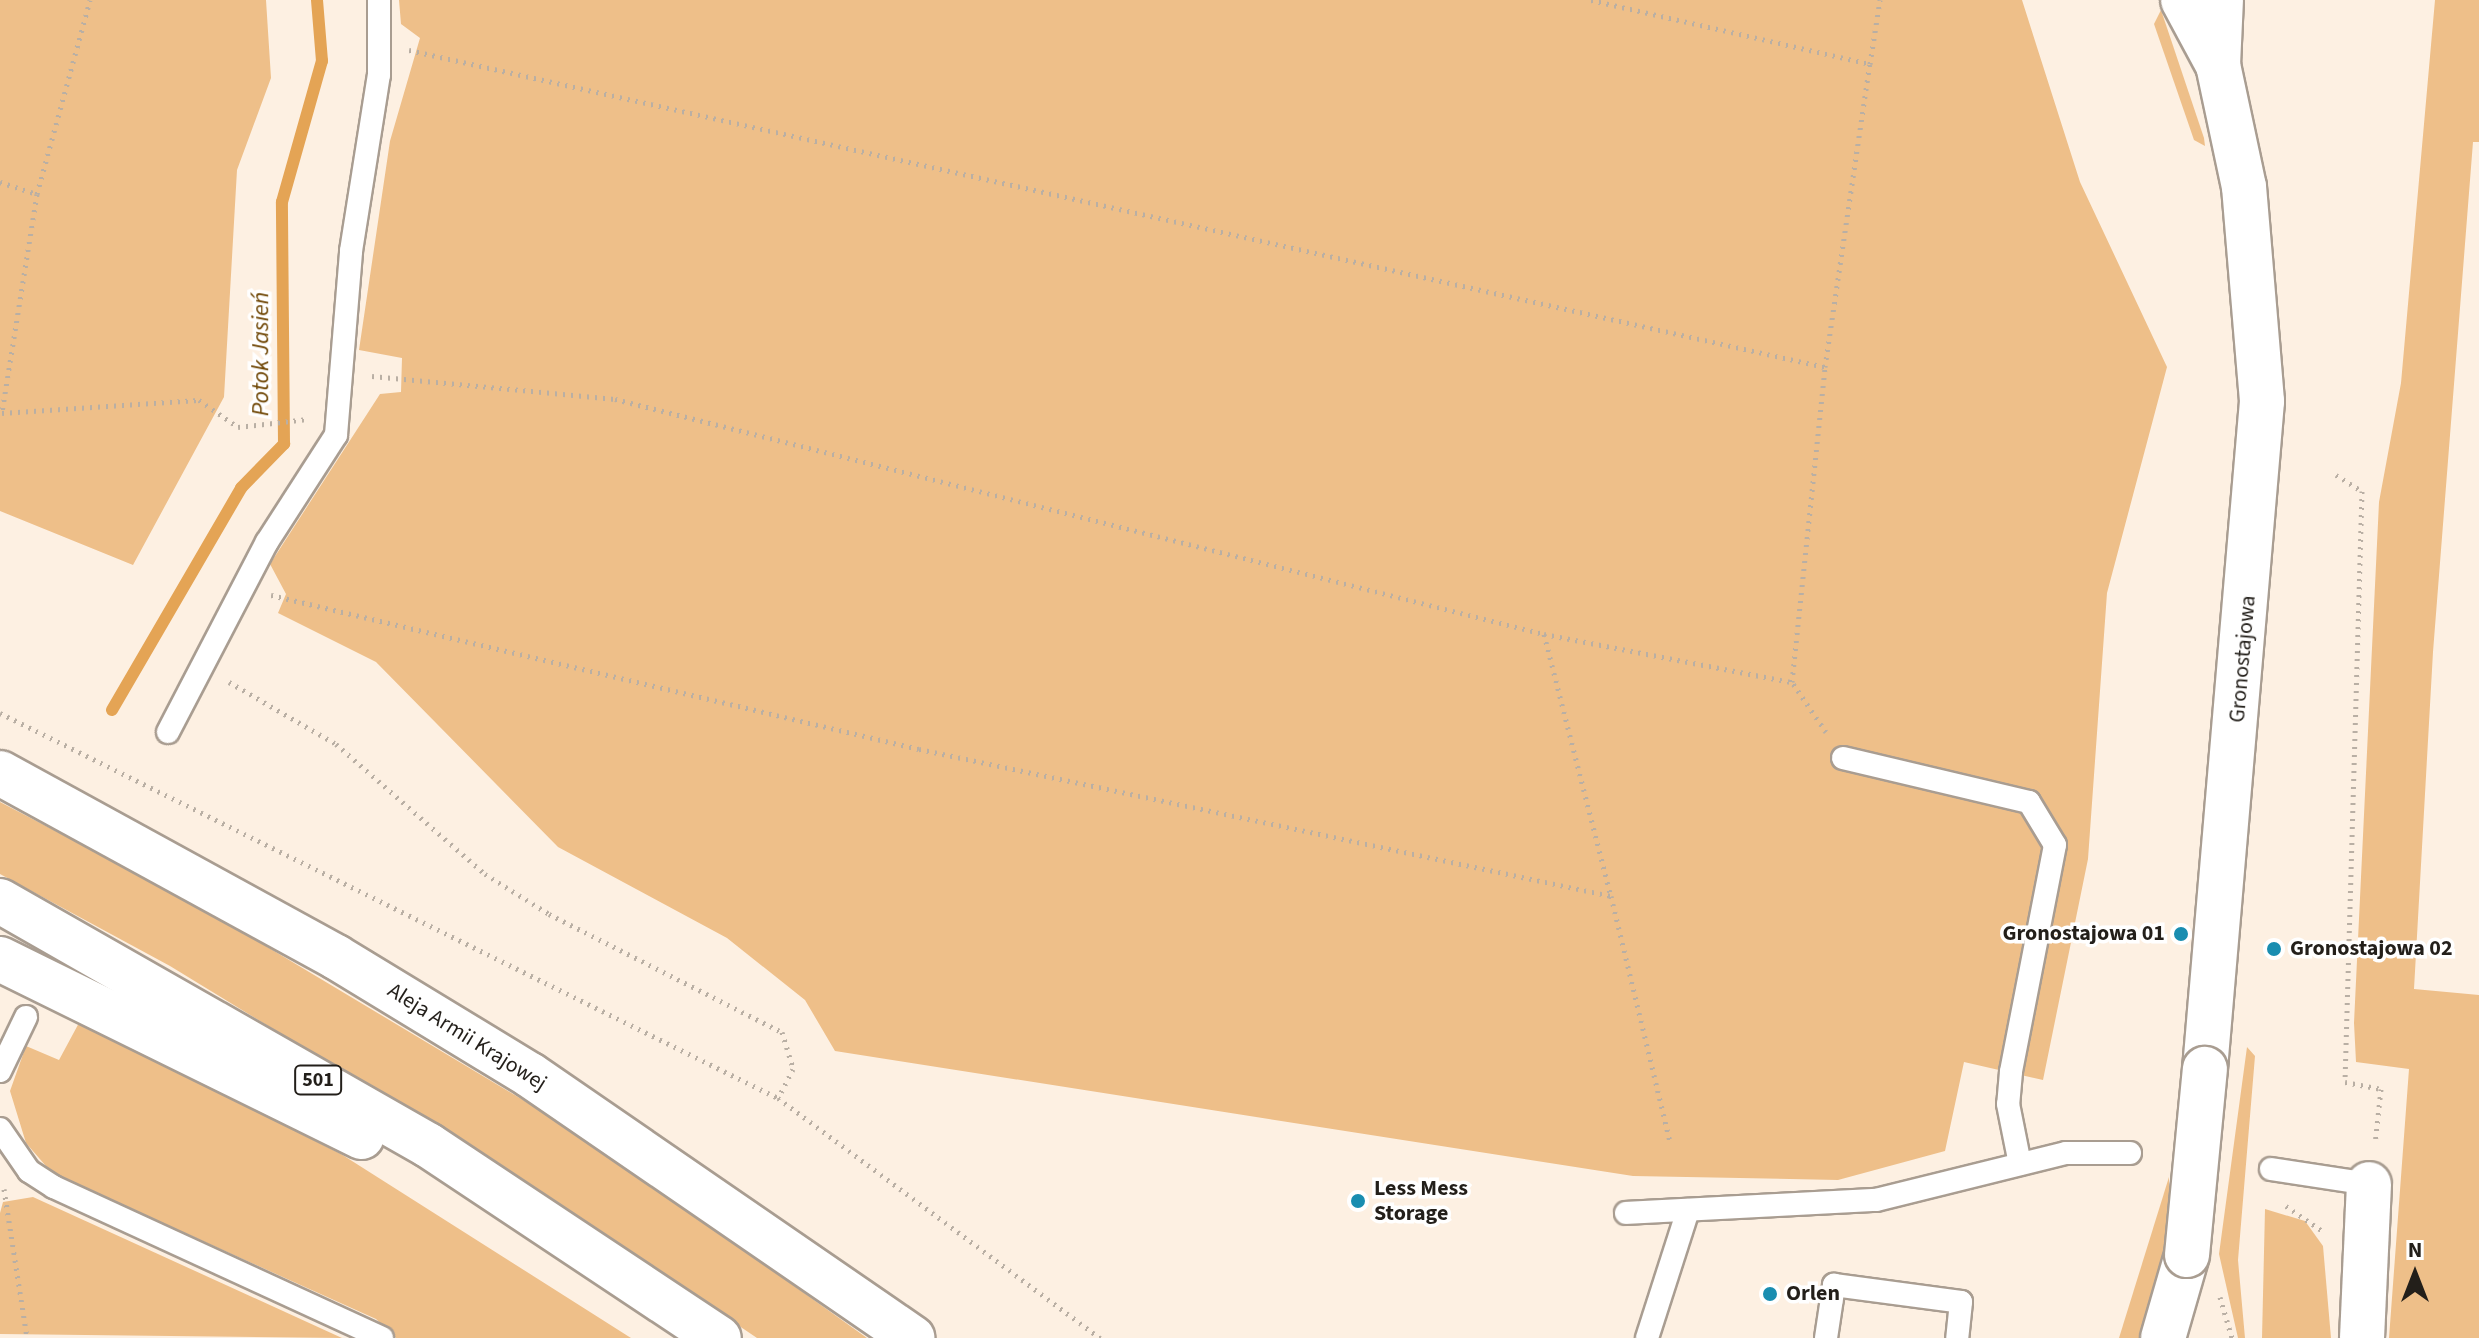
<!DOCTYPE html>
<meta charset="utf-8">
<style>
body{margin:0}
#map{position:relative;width:2479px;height:1338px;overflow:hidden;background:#fdf0e2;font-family:"Source Sans 3",sans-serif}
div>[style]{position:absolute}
.green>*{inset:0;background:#eebf89}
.stream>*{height:12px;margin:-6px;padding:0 6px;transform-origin:6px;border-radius:6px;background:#e4a455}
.path>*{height:5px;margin-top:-2.5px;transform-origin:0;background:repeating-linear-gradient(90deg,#b9afa4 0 2px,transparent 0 8px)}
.roads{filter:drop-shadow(2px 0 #a99d91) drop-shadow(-2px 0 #a99d91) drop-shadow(0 2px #a99d91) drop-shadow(0 -2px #a99d91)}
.service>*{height:22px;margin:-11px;padding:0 11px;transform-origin:11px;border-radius:11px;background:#fff}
.minor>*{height:44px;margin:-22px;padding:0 22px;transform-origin:22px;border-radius:22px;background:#fff}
.tertiary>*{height:44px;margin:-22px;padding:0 22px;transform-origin:22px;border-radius:22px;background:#fff}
.primary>*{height:44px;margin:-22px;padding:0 22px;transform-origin:22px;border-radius:22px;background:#fff}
.bridges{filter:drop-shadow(2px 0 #a99d91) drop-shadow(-2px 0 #a99d91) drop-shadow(0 2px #a99d91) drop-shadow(0 -2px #a99d91)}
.tertiary-bridge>*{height:44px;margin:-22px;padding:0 22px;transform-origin:22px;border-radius:22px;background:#fff}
.dots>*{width:22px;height:22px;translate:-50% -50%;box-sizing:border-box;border:4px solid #fff;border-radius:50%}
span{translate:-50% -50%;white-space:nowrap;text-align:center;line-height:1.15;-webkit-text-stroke:7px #fff;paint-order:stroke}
.shield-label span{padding:2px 6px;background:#fff;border:2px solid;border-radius:6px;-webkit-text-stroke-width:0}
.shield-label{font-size:20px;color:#231f1a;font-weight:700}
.street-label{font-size:22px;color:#231f1a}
.poi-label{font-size:22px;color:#231f1a;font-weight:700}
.right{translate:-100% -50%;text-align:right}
.left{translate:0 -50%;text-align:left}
.water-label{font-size:24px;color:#6e4503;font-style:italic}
.north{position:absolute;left:2375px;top:1234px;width:80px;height:80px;-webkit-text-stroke:6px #fff;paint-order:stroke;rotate:0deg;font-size:22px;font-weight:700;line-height:32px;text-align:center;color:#231f1a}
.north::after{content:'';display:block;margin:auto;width:28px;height:36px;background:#231f1a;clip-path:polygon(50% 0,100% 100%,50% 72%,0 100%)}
</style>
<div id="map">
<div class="green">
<i style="clip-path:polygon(0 0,266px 0,271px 78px,237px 170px,224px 397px,133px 565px,0 511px)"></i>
<i style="clip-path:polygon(399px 0,2022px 0,2080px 182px,2167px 367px,2107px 593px,2088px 859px,2043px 1080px,1964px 1062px,1945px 1151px,1838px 1180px,1633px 1176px,835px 1051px,805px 1000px,727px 938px,558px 847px,376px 662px,278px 613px,286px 594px,270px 564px,380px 394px,401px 392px,402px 358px,359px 350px,390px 141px,420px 38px,401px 24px)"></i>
<i style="clip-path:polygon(2435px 0,2479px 0,2479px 142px,2473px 142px,2433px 652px,2414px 989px,2479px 995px,2479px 1338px,2389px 1338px,2409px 1069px,2356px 1062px,2354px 1023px,2379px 502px,2401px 383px)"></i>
<i style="clip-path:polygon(2161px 10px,2204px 138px,2205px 146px,2194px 140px,2154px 24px)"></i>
<i style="clip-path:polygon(0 802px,197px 905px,590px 1140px,867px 1338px,757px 1338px,553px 1200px,170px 966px,0 874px)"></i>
<i style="clip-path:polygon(80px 1021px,341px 1154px,631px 1338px,396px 1338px,376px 1319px,52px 1173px,26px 1143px,10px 1091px,26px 1046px,59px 1060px)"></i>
<i style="clip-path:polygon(2247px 1047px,2255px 1056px,2238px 1260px,2245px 1338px,2238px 1338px,2219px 1254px)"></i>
<i style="clip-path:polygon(2169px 1177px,2169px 1230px,2148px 1338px,2119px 1338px)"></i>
<i style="clip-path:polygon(33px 1197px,342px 1338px,0 1334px,0 1213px,3px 1202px)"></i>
<i style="clip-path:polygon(2265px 1209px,2305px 1221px,2323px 1246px,2331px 1338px,2262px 1338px)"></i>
</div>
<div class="stream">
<i style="left:112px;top:710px;width:257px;rotate:-59.8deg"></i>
<i style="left:241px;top:488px;width:62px;rotate:-45.7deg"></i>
<i style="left:284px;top:444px;width:242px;rotate:-90.5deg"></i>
<i style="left:282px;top:202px;width:147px;rotate:-74.2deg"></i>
<i style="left:322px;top:61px;width:61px;rotate:-94.7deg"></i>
</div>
<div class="path">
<i style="left:1591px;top:0;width:286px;rotate:12.9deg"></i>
<i style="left:1870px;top:64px;width:65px;rotate:-81.1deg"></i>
<i style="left:409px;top:50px;width:1451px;rotate:12.62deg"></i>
<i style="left:0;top:182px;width:39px;rotate:18deg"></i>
<i style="left:37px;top:194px;width:222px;rotate:99.1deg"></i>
<i style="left:2px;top:413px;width:197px;rotate:-3.8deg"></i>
<i style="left:199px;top:400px;width:47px;rotate:34.7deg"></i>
<i style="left:238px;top:427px;width:70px;rotate:-6.5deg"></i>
<i style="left:37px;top:194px;width:201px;rotate:-74.7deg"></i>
<i style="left:372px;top:376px;width:244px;rotate:5.4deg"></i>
<i style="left:615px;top:399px;width:958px;rotate:14.2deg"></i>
<i style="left:1544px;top:634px;width:253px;rotate:11deg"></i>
<i style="left:2336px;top:475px;width:31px;rotate:32deg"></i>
<i style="left:2362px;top:491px;width:591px;rotate:91.65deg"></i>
<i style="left:2345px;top:1082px;width:37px;rotate:11deg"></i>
<i style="left:2381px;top:1089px;width:55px;rotate:96.2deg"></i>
<i style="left:271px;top:595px;width:666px;rotate:13.37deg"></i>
<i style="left:919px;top:749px;width:707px;rotate:11.99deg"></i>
<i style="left:1611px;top:896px;width:252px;rotate:76.5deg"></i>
<i style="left:1544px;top:634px;width:270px;rotate:75.7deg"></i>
<i style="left:229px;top:682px;width:124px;rotate:30.1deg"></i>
<i style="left:336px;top:744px;width:198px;rotate:41.1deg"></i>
<i style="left:485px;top:874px;width:75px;rotate:32deg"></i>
<i style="left:549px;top:914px;width:261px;rotate:26.9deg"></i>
<i style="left:782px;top:1032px;width:39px;rotate:73deg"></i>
<i style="left:793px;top:1069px;width:33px;rotate:117deg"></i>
<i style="left:0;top:713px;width:868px;rotate:26.33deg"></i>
<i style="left:778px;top:1098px;width:402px;rotate:36.7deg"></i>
<i style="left:1826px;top:732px;width:60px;rotate:-124.2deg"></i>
<i style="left:1792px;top:682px;width:317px;rotate:-84deg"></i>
<i style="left:1825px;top:367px;width:306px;rotate:-81.6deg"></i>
<i style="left:4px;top:1189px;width:151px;rotate:81.2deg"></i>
<i style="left:2286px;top:1206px;width:46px;rotate:34.4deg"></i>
<i style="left:2220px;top:1297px;width:43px;rotate:73.7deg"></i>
</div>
<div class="roads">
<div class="service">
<i style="left:168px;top:732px;width:214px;rotate:-62.5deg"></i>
<i style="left:267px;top:542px;width:127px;rotate:-57.2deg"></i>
<i style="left:336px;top:435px;width:185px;rotate:-85.3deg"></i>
<i style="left:351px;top:251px;width:178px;rotate:-81deg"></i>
<i style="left:379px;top:75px;width:75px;rotate:-90deg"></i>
<i style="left:1843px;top:758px;width:191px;rotate:13.3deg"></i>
<i style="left:2029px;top:802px;width:50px;rotate:58.8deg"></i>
<i style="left:2055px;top:845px;width:231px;rotate:101deg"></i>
<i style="left:2011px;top:1072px;width:32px;rotate:95deg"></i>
<i style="left:2008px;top:1104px;width:61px;rotate:78.7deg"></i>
<i style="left:0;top:1071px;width:60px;rotate:-64.3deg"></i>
<i style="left:0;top:1129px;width:51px;rotate:55.4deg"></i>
<i style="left:29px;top:1171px;width:30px;rotate:33deg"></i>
<i style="left:54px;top:1187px;width:361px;rotate:24.7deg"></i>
<i style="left:2271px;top:1169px;width:99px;rotate:8.7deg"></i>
<i style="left:1626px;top:1213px;width:250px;rotate:-3deg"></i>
<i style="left:1876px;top:1200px;width:196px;rotate:-13.9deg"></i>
<i style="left:2066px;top:1153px;width:64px"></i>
<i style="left:1647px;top:1338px;width:134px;rotate:-72.2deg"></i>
<i style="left:1826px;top:1338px;width:54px;rotate:-81.4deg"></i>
<i style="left:1834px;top:1285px;width:128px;rotate:7.6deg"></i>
<i style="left:1961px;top:1302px;width:36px;rotate:96deg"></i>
</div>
<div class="minor">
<i style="left:2362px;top:1338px;width:154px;rotate:-87.4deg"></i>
</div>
<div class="tertiary">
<i style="left:2183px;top:0;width:74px;rotate:61.7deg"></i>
<i style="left:2205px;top:1069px;width:670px;rotate:-85.12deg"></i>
<i style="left:2262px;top:401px;width:215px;rotate:-94.8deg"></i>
<i style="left:2244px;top:187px;width:125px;rotate:-102deg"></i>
<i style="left:2218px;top:65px;width:65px;rotate:-87.4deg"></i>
<i style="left:2163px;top:1338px;width:86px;rotate:-73.9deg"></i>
</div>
<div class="primary">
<i style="left:0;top:773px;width:383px;rotate:28.7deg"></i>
<i style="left:336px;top:957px;width:227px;rotate:31.3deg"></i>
<i style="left:530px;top:1075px;width:464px;rotate:34.5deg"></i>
<i style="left:0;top:901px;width:493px;rotate:29.7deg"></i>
<i style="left:428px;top:1145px;width:349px;rotate:33.6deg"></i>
<i style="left:0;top:959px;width:403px;rotate:26.2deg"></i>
</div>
</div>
<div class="bridges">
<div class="tertiary-bridge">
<i style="left:2187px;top:1255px;width:187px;rotate:-84.5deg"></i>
</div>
</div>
<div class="dots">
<i style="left:2181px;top:934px;background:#198db0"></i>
<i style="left:2274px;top:949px;background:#198db0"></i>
<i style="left:1358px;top:1201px;background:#198db0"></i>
<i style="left:1770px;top:1294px;background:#198db0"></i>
</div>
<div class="shield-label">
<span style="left:318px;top:1080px">501</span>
</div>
<div class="street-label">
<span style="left:2243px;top:659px;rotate:-85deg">Gronostajowa</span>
<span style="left:467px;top:1037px;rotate:32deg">Aleja Armii Krajowej</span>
</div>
<div class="poi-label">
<span class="right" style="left:2165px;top:934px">Gronostajowa 01</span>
<span class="left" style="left:2290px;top:949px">Gronostajowa 02</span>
<span class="left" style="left:1374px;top:1201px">Less Mess<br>Storage</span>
<span class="left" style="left:1786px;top:1294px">Orlen</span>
</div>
<div class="water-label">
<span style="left:261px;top:354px;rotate:-90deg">Potok Jasień</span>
</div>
<div class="north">N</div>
</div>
